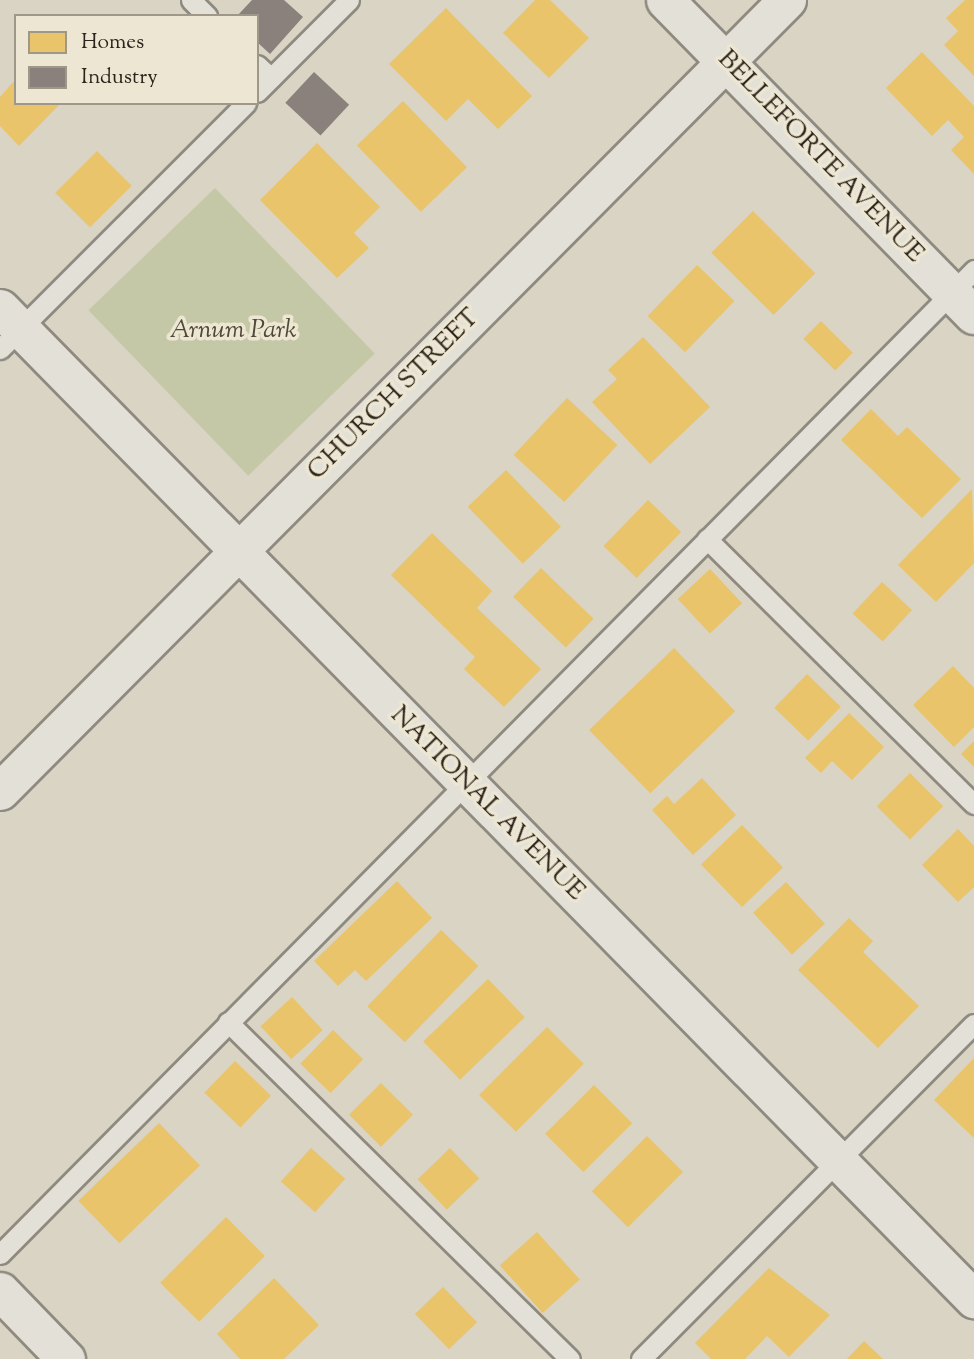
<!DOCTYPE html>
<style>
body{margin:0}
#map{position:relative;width:974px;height:1359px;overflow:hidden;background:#d9d4c3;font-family:"Sorts Mill Goudy",serif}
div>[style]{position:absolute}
.green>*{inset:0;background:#c5c8a6;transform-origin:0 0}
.homes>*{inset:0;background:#e9c46a;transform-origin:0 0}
.industry>*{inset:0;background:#8a817c;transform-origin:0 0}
.roads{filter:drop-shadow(2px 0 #8f8a80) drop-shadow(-2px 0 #8f8a80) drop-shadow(0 2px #8f8a80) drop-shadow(0 -2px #8f8a80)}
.lane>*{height:19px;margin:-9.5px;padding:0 9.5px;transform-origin:9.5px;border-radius:9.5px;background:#e2e0d7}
.street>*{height:37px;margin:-18.5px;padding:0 18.5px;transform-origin:18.5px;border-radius:18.5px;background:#e2e0d7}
span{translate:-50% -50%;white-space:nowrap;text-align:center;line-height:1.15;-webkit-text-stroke:7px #ece6d3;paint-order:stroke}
.street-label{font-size:26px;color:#2c231a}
.park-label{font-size:26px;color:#4e4a37;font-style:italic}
.legend{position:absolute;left:14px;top:14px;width:245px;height:91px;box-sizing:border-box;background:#ece6d3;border:2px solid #9f9889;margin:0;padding:9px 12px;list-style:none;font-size:21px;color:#2c231a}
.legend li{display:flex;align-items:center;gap:14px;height:35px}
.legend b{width:35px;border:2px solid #9f9889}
</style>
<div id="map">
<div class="green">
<i style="left:215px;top:188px;width:230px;height:176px;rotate:46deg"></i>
</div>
<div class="homes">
<i style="clip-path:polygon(535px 0,550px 0,589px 38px,549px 78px,503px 33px)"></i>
<i style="clip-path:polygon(965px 0,974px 0,974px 76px,944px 45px,958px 31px,946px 18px)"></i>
<i style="clip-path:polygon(446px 8px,532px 96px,498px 129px,468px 99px,446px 121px,389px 64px)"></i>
<i style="clip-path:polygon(922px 52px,974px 106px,974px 174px,951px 150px,964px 137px,948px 120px,932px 136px,886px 88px)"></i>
<i style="clip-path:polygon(16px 79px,16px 103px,61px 103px,19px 146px,0 126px,0 97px)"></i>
<i style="left:403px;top:101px;width:92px;height:64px;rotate:46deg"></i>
<i style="clip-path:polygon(317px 143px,380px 207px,354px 233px,369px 248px,337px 278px,260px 200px)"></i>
<i style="left:97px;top:151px;width:49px;height:59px;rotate:45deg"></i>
<i style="left:753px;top:211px;width:88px;height:59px;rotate:45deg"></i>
<i style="left:697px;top:265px;width:52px;height:71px;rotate:44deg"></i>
<i style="left:821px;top:321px;width:45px;height:25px;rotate:45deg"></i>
<i style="clip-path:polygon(643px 337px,710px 407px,650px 464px,592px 402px,617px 379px,608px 370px)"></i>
<i style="left:567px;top:398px;width:69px;height:78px;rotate:43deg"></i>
<i style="clip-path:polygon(871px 409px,898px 436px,907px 427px,961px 479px,922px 518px,841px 440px)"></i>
<i style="left:506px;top:470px;width:79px;height:53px;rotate:46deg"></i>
<i style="clip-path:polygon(972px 489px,974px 563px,936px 602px,898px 565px)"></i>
<i style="left:648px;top:500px;width:46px;height:64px;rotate:44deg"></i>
<i style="clip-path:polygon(432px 533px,492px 591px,477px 608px,541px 669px,504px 707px,464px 669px,475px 657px,391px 575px)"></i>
<i style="left:541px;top:568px;width:73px;height:40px;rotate:44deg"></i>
<i style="left:710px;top:569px;width:47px;height:44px;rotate:47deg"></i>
<i style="left:882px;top:582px;width:41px;height:43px;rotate:43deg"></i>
<i style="left:674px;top:648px;width:88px;height:118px;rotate:46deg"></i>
<i style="clip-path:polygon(953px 666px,974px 688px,974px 727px,954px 747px,913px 705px)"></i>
<i style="left:807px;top:674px;width:47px;height:47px;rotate:44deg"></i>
<i style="clip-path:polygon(849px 713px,884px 747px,852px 780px,832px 761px,821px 773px,805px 758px)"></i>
<i style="clip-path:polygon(974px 741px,974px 767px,961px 754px)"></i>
<i style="left:910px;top:773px;width:47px;height:47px;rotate:45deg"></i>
<i style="clip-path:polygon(702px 778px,736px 815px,693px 855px,652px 810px,667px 796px,674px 804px)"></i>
<i style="left:742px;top:825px;width:59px;height:57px;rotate:46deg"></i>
<i style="clip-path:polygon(958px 829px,974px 846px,974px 887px,958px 902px,922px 865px)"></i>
<i style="clip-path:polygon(397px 881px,432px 918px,366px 981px,355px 970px,338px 986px,314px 961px)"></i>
<i style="left:786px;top:882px;width:57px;height:45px;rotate:47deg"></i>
<i style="clip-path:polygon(849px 918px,873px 941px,863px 952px,919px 1006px,878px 1048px,798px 970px)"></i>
<i style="left:441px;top:930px;width:52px;height:106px;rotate:44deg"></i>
<i style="left:488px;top:979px;width:53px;height:90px;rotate:46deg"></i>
<i style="left:292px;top:997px;width:45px;height:43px;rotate:47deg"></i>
<i style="left:547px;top:1027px;width:52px;height:96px;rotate:45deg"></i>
<i style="left:333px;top:1030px;width:42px;height:47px;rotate:44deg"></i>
<i style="clip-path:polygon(974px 1058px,974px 1138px,934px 1100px)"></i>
<i style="left:235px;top:1061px;width:50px;height:44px;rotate:44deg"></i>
<i style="left:381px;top:1083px;width:45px;height:45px;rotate:45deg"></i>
<i style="left:594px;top:1085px;width:54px;height:69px;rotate:45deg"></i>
<i style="left:159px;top:1123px;width:59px;height:112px;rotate:46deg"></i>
<i style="left:647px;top:1136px;width:51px;height:78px;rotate:45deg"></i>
<i style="left:311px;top:1148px;width:46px;height:45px;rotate:42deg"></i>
<i style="left:450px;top:1148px;width:42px;height:45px;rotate:46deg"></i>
<i style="left:226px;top:1217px;width:55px;height:93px;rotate:45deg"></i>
<i style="left:537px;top:1232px;width:64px;height:50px;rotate:48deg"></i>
<i style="clip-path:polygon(769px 1268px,830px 1315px,789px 1357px,767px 1336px,745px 1359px,711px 1359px,695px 1343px)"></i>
<i style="clip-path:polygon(274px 1278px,319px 1325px,284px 1359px,240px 1359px,217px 1334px)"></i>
<i style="left:443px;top:1287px;width:49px;height:39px;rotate:46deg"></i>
<i style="clip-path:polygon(864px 1341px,883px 1359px,847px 1359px)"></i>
</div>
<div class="industry">
<i style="clip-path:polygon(252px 0,284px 0,303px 17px,270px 54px,257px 42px,257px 16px,237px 16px)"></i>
<i style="left:314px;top:72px;width:48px;height:42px;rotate:43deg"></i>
</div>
<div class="roads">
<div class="lane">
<i style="left:191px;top:0;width:23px;rotate:45deg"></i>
<i style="left:257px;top:65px;width:19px;rotate:43deg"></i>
<i style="left:257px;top:92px;width:130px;rotate:-45deg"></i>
<i style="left:0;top:349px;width:348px;rotate:-45deg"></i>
<i style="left:707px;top:539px;width:376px;rotate:44.8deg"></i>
<i style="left:228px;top:1022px;width:480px;rotate:44.6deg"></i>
<i style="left:0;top:1254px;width:1385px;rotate:-45.29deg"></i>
<i style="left:641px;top:1359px;width:472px;rotate:-45.2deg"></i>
</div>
<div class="street">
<i style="left:665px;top:0;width:441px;rotate:45.6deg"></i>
<i style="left:0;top:308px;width:1390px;rotate:45.5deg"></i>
<i style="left:0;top:791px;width:1116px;rotate:-45.15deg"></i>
<i style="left:0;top:1291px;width:95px;rotate:45.9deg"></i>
</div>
</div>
<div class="street-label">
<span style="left:820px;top:157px;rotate:46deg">BELLEFORTE AVENUE</span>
<span style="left:394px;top:395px;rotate:-45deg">CHURCH STREET</span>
<span style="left:487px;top:804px;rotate:45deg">NATIONAL AVENUE</span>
</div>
<div class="park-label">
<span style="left:233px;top:331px">Arnum Park</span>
</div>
<ul class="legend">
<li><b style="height:19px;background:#e9c46a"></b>Homes</li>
<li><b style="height:19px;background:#8a817c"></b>Industry</li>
</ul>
</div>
